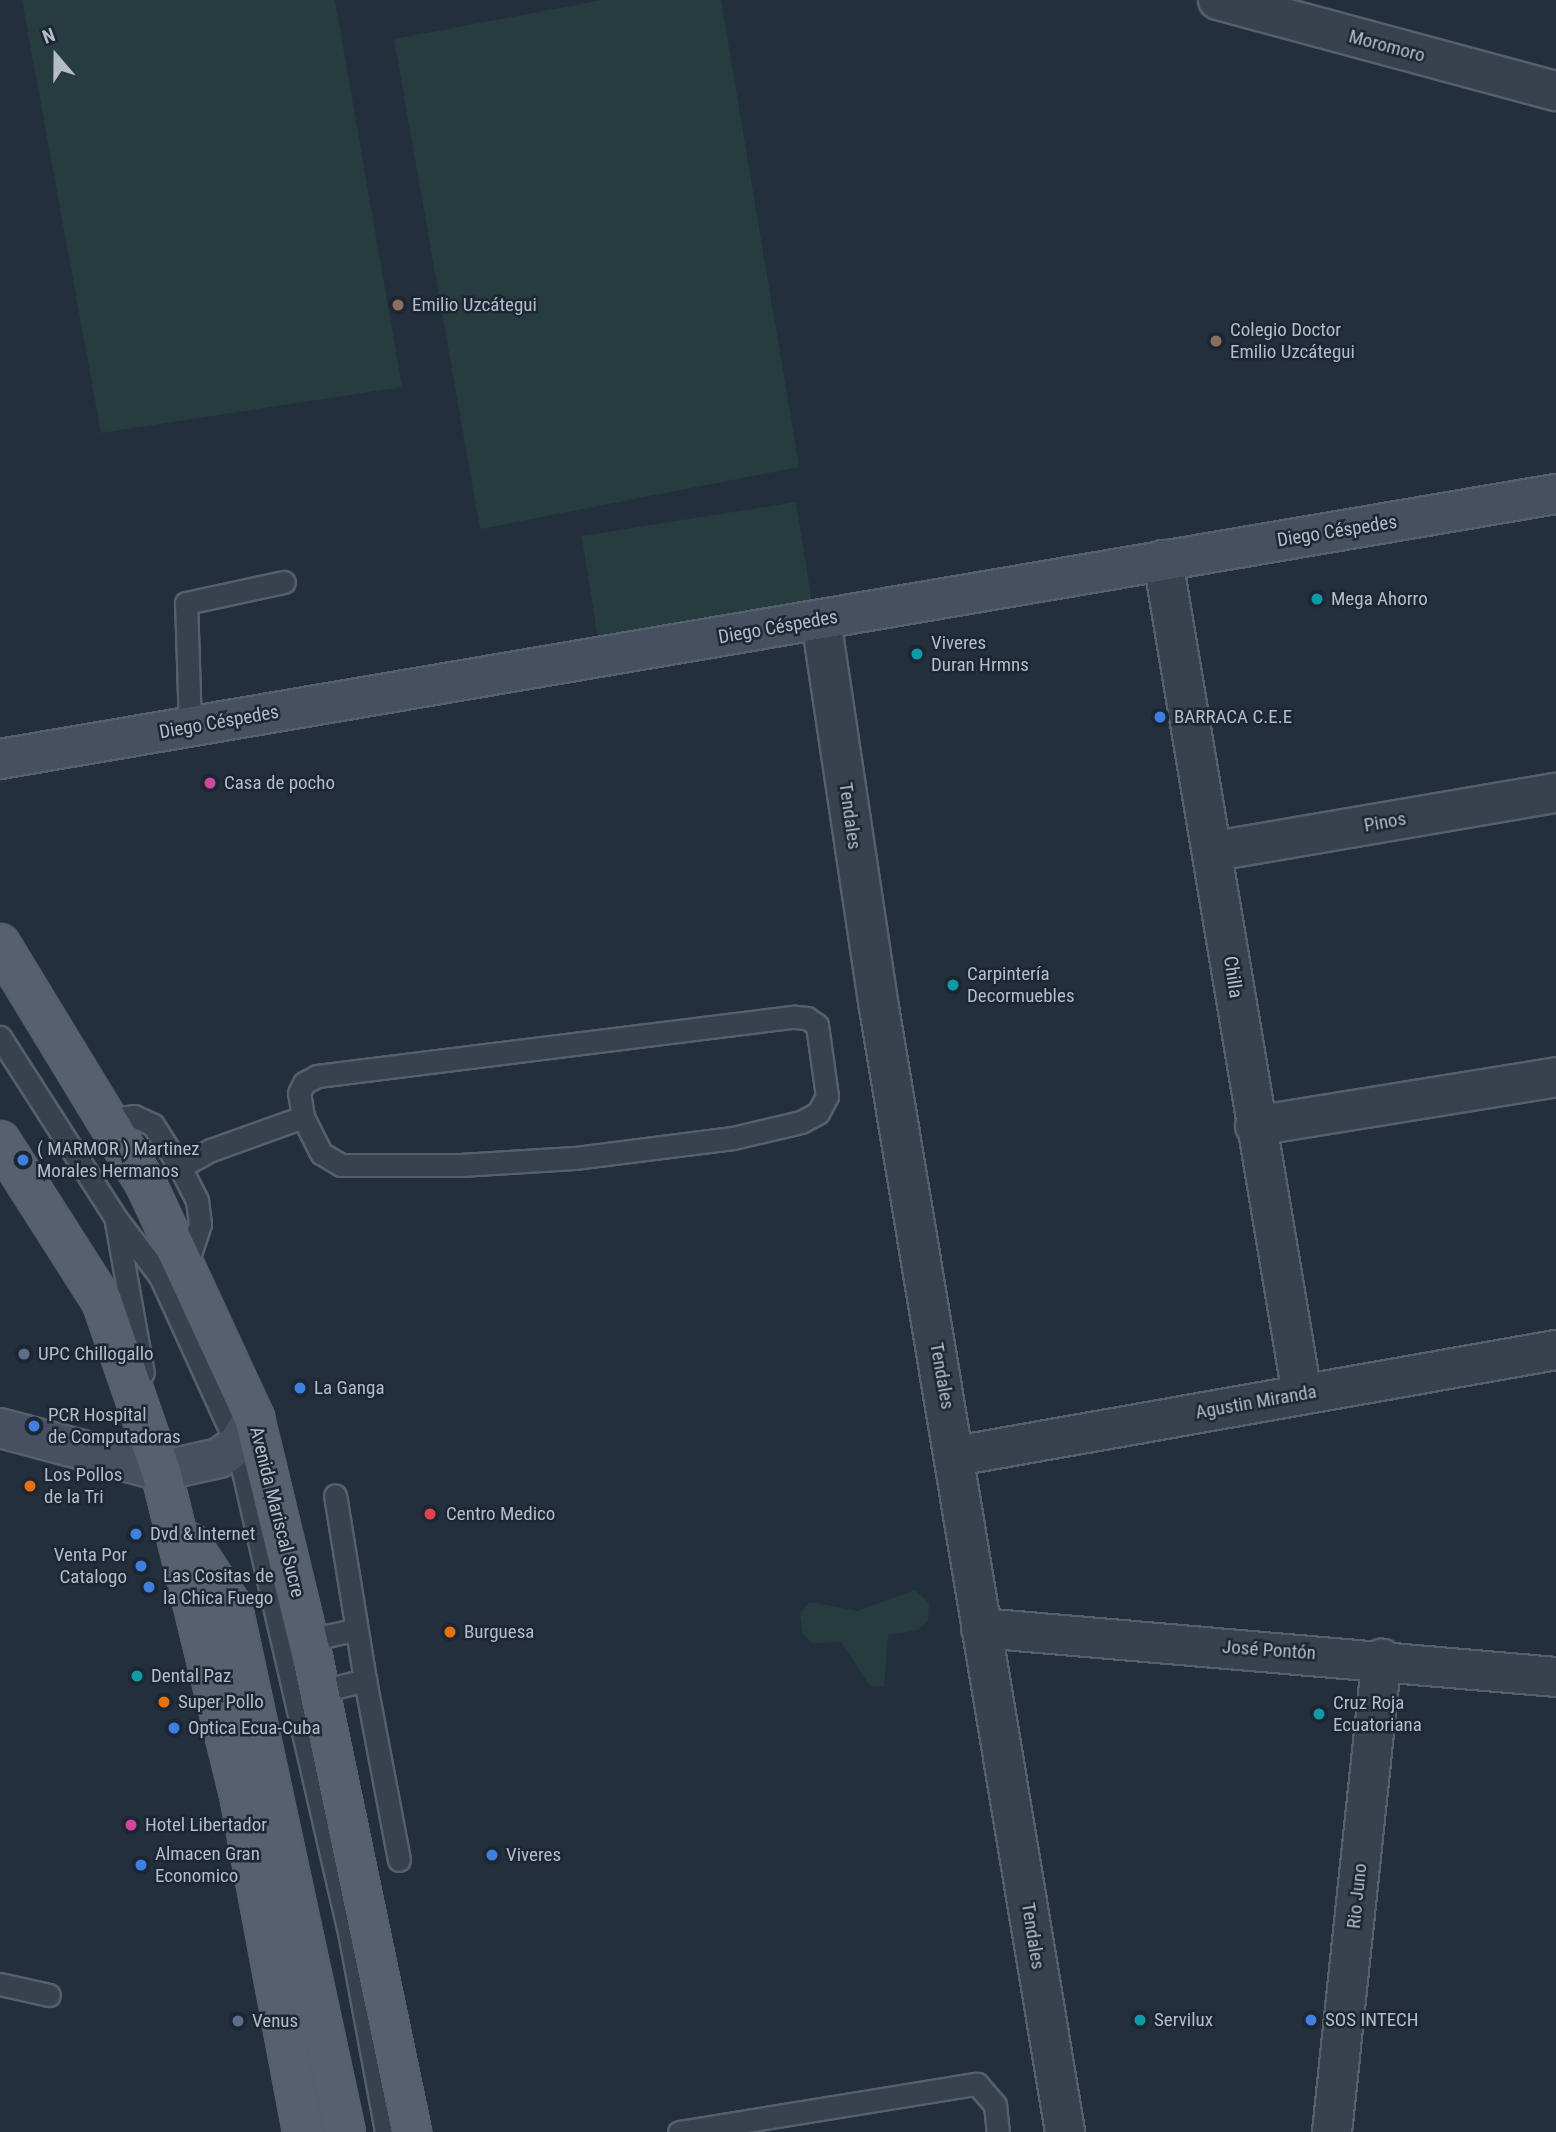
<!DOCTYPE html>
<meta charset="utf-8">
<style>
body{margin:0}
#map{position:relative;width:1556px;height:2132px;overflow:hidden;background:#242f3e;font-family:"Roboto Condensed",sans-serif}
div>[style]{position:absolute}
.green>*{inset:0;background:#263c3f;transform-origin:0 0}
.roads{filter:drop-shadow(2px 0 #565f6c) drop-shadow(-2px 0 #565f6c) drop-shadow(0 2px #565f6c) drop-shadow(0 -2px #565f6c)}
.lane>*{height:21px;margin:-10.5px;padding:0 10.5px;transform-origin:10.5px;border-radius:10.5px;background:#38414e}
.street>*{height:38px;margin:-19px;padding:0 19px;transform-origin:19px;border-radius:19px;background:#38414e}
.secondary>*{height:38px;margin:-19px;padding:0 19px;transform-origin:19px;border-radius:19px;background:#465061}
.primary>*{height:38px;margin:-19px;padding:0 19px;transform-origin:19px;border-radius:19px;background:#56606e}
.dots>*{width:19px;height:19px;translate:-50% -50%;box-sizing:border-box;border:4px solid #1d2633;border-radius:50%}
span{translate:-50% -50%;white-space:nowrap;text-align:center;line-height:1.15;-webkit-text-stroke:5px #1d2633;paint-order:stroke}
.street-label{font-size:19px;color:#b4bcc9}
.poi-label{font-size:19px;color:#b4bcc9}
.left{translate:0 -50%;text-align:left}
.right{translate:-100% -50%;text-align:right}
.north{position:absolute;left:21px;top:21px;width:70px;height:70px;-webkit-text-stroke:5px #1d2633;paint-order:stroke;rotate:340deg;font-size:19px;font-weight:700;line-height:28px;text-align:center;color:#b4bcc9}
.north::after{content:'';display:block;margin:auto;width:24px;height:32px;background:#b4bcc9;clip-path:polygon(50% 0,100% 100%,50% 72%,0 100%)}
</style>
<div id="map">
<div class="green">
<i style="clip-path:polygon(22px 0,335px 0,402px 387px,101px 433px)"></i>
<i style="clip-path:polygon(602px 0,721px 0,799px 467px,480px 529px,394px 39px)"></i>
<i style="left:796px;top:502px;width:109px;height:217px;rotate:81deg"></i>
<i style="clip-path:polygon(915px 1590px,929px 1603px,928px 1621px,918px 1630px,888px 1635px,884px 1686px,870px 1686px,841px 1642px,811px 1643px,803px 1634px,800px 1613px,810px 1602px,858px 1611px)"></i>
</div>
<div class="roads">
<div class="lane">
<i style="left:190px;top:727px;width:124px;rotate:-91.8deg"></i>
<i style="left:186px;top:603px;width:100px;rotate:-12.1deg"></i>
<i style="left:0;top:1037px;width:214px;rotate:57.4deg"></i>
<i style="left:115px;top:1217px;width:74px;rotate:52.7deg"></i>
<i style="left:160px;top:1276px;width:186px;rotate:65.5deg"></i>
<i style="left:237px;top:1445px;width:505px;rotate:77.06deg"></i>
<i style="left:350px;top:1937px;width:198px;rotate:79.5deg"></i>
<i style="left:110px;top:1119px;width:24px;rotate:-7deg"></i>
<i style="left:134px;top:1116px;width:21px;rotate:25deg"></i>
<i style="left:153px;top:1125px;width:50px;rotate:57.3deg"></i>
<i style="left:180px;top:1167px;width:37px;rotate:63deg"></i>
<i style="left:197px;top:1200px;width:24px;rotate:83deg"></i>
<i style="left:200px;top:1224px;width:44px;rotate:108.4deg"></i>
<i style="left:180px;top:1167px;width:35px;rotate:-29deg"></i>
<i style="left:211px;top:1150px;width:98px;rotate:-19.7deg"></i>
<i style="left:303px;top:1117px;width:24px;rotate:-99deg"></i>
<i style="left:299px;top:1093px;width:11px;rotate:-63deg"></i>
<i style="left:304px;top:1083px;width:15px;rotate:-28deg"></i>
<i style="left:317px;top:1076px;width:481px;rotate:-7.1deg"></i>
<i style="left:794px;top:1017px;width:13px;rotate:4deg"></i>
<i style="left:807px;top:1018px;width:12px;rotate:35deg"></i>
<i style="left:817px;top:1025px;width:72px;rotate:82deg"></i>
<i style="left:827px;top:1096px;width:19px;rotate:118deg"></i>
<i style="left:818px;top:1113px;width:19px;rotate:152deg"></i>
<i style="left:801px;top:1122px;width:70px;rotate:166.8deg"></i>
<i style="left:733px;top:1138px;width:160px;rotate:172.8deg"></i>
<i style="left:574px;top:1158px;width:114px;rotate:176.5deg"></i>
<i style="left:460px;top:1165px;width:119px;rotate:180deg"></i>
<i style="left:341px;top:1165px;width:23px;rotate:-149deg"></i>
<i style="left:321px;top:1153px;width:40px;rotate:-116.6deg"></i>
<i style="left:116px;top:1222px;width:153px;rotate:79.9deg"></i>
<i style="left:308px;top:1640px;width:47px;rotate:-12.3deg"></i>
<i style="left:365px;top:1680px;width:183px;rotate:79.3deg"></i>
<i style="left:318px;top:1692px;width:49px;rotate:-14.3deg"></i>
<i style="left:365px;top:1680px;width:187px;rotate:-99.2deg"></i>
<i style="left:0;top:1984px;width:50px;rotate:12.7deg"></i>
<i style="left:679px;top:2132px;width:302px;rotate:-9.2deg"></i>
<i style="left:977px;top:2084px;width:28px;rotate:49deg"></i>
<i style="left:995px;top:2105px;width:27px;rotate:84deg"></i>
</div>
<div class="street">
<i style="left:1218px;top:0;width:350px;rotate:15.1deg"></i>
<i style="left:1163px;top:560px;width:846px;rotate:80.54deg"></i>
<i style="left:821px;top:620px;width:391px;rotate:81.5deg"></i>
<i style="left:879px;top:1007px;width:1140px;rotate:80.61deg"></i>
<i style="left:1215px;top:851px;width:346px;rotate:-9.7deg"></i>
<i style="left:1255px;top:1126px;width:305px;rotate:-9.2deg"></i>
<i style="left:956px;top:1456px;width:609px;rotate:-10.02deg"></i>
<i style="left:981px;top:1628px;width:577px;rotate:4.87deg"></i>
<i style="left:1332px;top:2132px;width:476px;rotate:-84deg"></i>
</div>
<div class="secondary">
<i style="left:0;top:759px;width:1578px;rotate:-9.67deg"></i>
<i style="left:0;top:1428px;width:167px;rotate:15deg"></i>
<i style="left:161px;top:1471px;width:59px;rotate:-12.6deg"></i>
<i style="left:219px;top:1458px;width:22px;rotate:-36deg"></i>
<i style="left:237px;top:1445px;width:32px;rotate:-58deg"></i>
</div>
<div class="primary">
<i style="left:0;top:944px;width:281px;rotate:58.7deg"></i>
<i style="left:146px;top:1184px;width:258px;rotate:65.2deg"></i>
<i style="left:254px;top:1418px;width:246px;rotate:76.4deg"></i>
<i style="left:312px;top:1657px;width:485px;rotate:78.2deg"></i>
<i style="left:0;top:1141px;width:190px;rotate:57.5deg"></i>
<i style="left:102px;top:1301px;width:180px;rotate:70.9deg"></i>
<i style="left:161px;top:1471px;width:328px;rotate:76.3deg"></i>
<i style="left:239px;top:1790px;width:348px;rotate:79.4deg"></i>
<i style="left:190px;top:1543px;width:77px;rotate:56.7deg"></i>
<i style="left:232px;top:1607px;width:537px;rotate:77.85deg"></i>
</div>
</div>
<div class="dots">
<i style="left:398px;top:305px;background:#8d6e63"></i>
<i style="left:1216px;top:341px;background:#8d6e63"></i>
<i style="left:1317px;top:599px;background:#0f9aa8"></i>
<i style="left:917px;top:654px;background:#0f9aa8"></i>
<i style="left:1160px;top:717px;background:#3f7fe0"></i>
<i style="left:210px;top:783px;background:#d1479c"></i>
<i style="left:953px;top:985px;background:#0f9aa8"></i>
<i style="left:23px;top:1160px;background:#3f7fe0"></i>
<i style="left:24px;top:1354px;background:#5c6f8a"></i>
<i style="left:300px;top:1388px;background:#3f7fe0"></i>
<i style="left:34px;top:1426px;background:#3f7fe0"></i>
<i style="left:30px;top:1486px;background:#e8710a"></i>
<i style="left:430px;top:1514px;background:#e0444e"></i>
<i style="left:136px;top:1534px;background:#3f7fe0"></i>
<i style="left:141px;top:1566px;background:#3f7fe0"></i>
<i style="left:149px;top:1587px;background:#3f7fe0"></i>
<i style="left:450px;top:1632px;background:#e8710a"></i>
<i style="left:137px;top:1676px;background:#0f9aa8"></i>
<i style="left:164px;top:1702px;background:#e8710a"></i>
<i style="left:1319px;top:1714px;background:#0f9aa8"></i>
<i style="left:174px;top:1728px;background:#3f7fe0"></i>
<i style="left:131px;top:1825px;background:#d1479c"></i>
<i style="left:492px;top:1855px;background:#3f7fe0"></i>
<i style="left:141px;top:1865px;background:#3f7fe0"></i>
<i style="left:1140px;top:2020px;background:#0f9aa8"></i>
<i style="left:1311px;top:2020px;background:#3f7fe0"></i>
<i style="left:238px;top:2021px;background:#5c6f8a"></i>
</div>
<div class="street-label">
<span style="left:1387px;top:46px;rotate:15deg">Moromoro</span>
<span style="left:1337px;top:531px;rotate:-9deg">Diego Céspedes</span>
<span style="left:778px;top:627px;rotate:-10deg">Diego Céspedes</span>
<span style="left:219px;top:722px;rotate:-10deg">Diego Céspedes</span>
<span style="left:850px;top:816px;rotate:82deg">Tendales</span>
<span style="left:1385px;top:822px;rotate:-10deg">Pinos</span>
<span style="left:1233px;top:977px;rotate:82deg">Chilla</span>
<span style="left:942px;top:1376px;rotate:80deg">Tendales</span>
<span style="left:1256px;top:1402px;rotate:-10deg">Agustin Miranda</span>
<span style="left:277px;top:1512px;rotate:76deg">Avenida Mariscal Sucre</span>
<span style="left:1269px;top:1650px;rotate:4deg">José Pontón</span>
<span style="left:1357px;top:1896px;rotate:-84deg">Rio Juno</span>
<span style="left:1033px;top:1936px;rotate:81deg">Tendales</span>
</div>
<div class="poi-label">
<span class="left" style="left:412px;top:305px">Emilio Uzcátegui</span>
<span class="left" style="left:1230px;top:341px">Colegio Doctor<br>Emilio Uzcátegui</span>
<span class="left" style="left:1331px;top:599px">Mega Ahorro</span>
<span class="left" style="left:931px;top:654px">Viveres<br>Duran Hrmns</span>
<span class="left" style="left:1174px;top:717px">BARRACA C.E.E</span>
<span class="left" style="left:224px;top:783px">Casa de pocho</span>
<span class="left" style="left:967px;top:985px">Carpintería<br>Decormuebles</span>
<span class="left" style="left:37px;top:1160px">( MARMOR ) Martinez<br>Morales Hermanos</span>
<span class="left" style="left:38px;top:1354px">UPC Chillogallo</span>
<span class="left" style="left:314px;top:1388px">La Ganga</span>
<span class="left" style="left:48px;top:1426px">PCR Hospital<br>de Computadoras</span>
<span class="left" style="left:44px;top:1486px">Los Pollos<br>de la Tri</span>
<span class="left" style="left:446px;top:1514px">Centro Medico</span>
<span class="left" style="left:150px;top:1534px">Dvd &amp; Internet</span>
<span class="right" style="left:127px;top:1566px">Venta Por<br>Catalogo</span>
<span class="left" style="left:163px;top:1587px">Las Cositas de<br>la Chica Fuego</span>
<span class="left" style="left:464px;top:1632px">Burguesa</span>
<span class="left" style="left:151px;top:1676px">Dental Paz</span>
<span class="left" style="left:178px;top:1702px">Super Pollo</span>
<span class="left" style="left:1333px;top:1714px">Cruz Roja<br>Ecuatoriana</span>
<span class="left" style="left:188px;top:1728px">Optica Ecua-Cuba</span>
<span class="left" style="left:145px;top:1825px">Hotel Libertador</span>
<span class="left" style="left:155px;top:1865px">Almacen Gran<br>Economico</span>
<span class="left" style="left:506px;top:1855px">Viveres</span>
<span class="left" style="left:1154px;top:2020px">Servilux</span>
<span class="left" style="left:1325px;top:2020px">SOS INTECH</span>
<span class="left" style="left:252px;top:2021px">Venus</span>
</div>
<div class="north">N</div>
</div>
